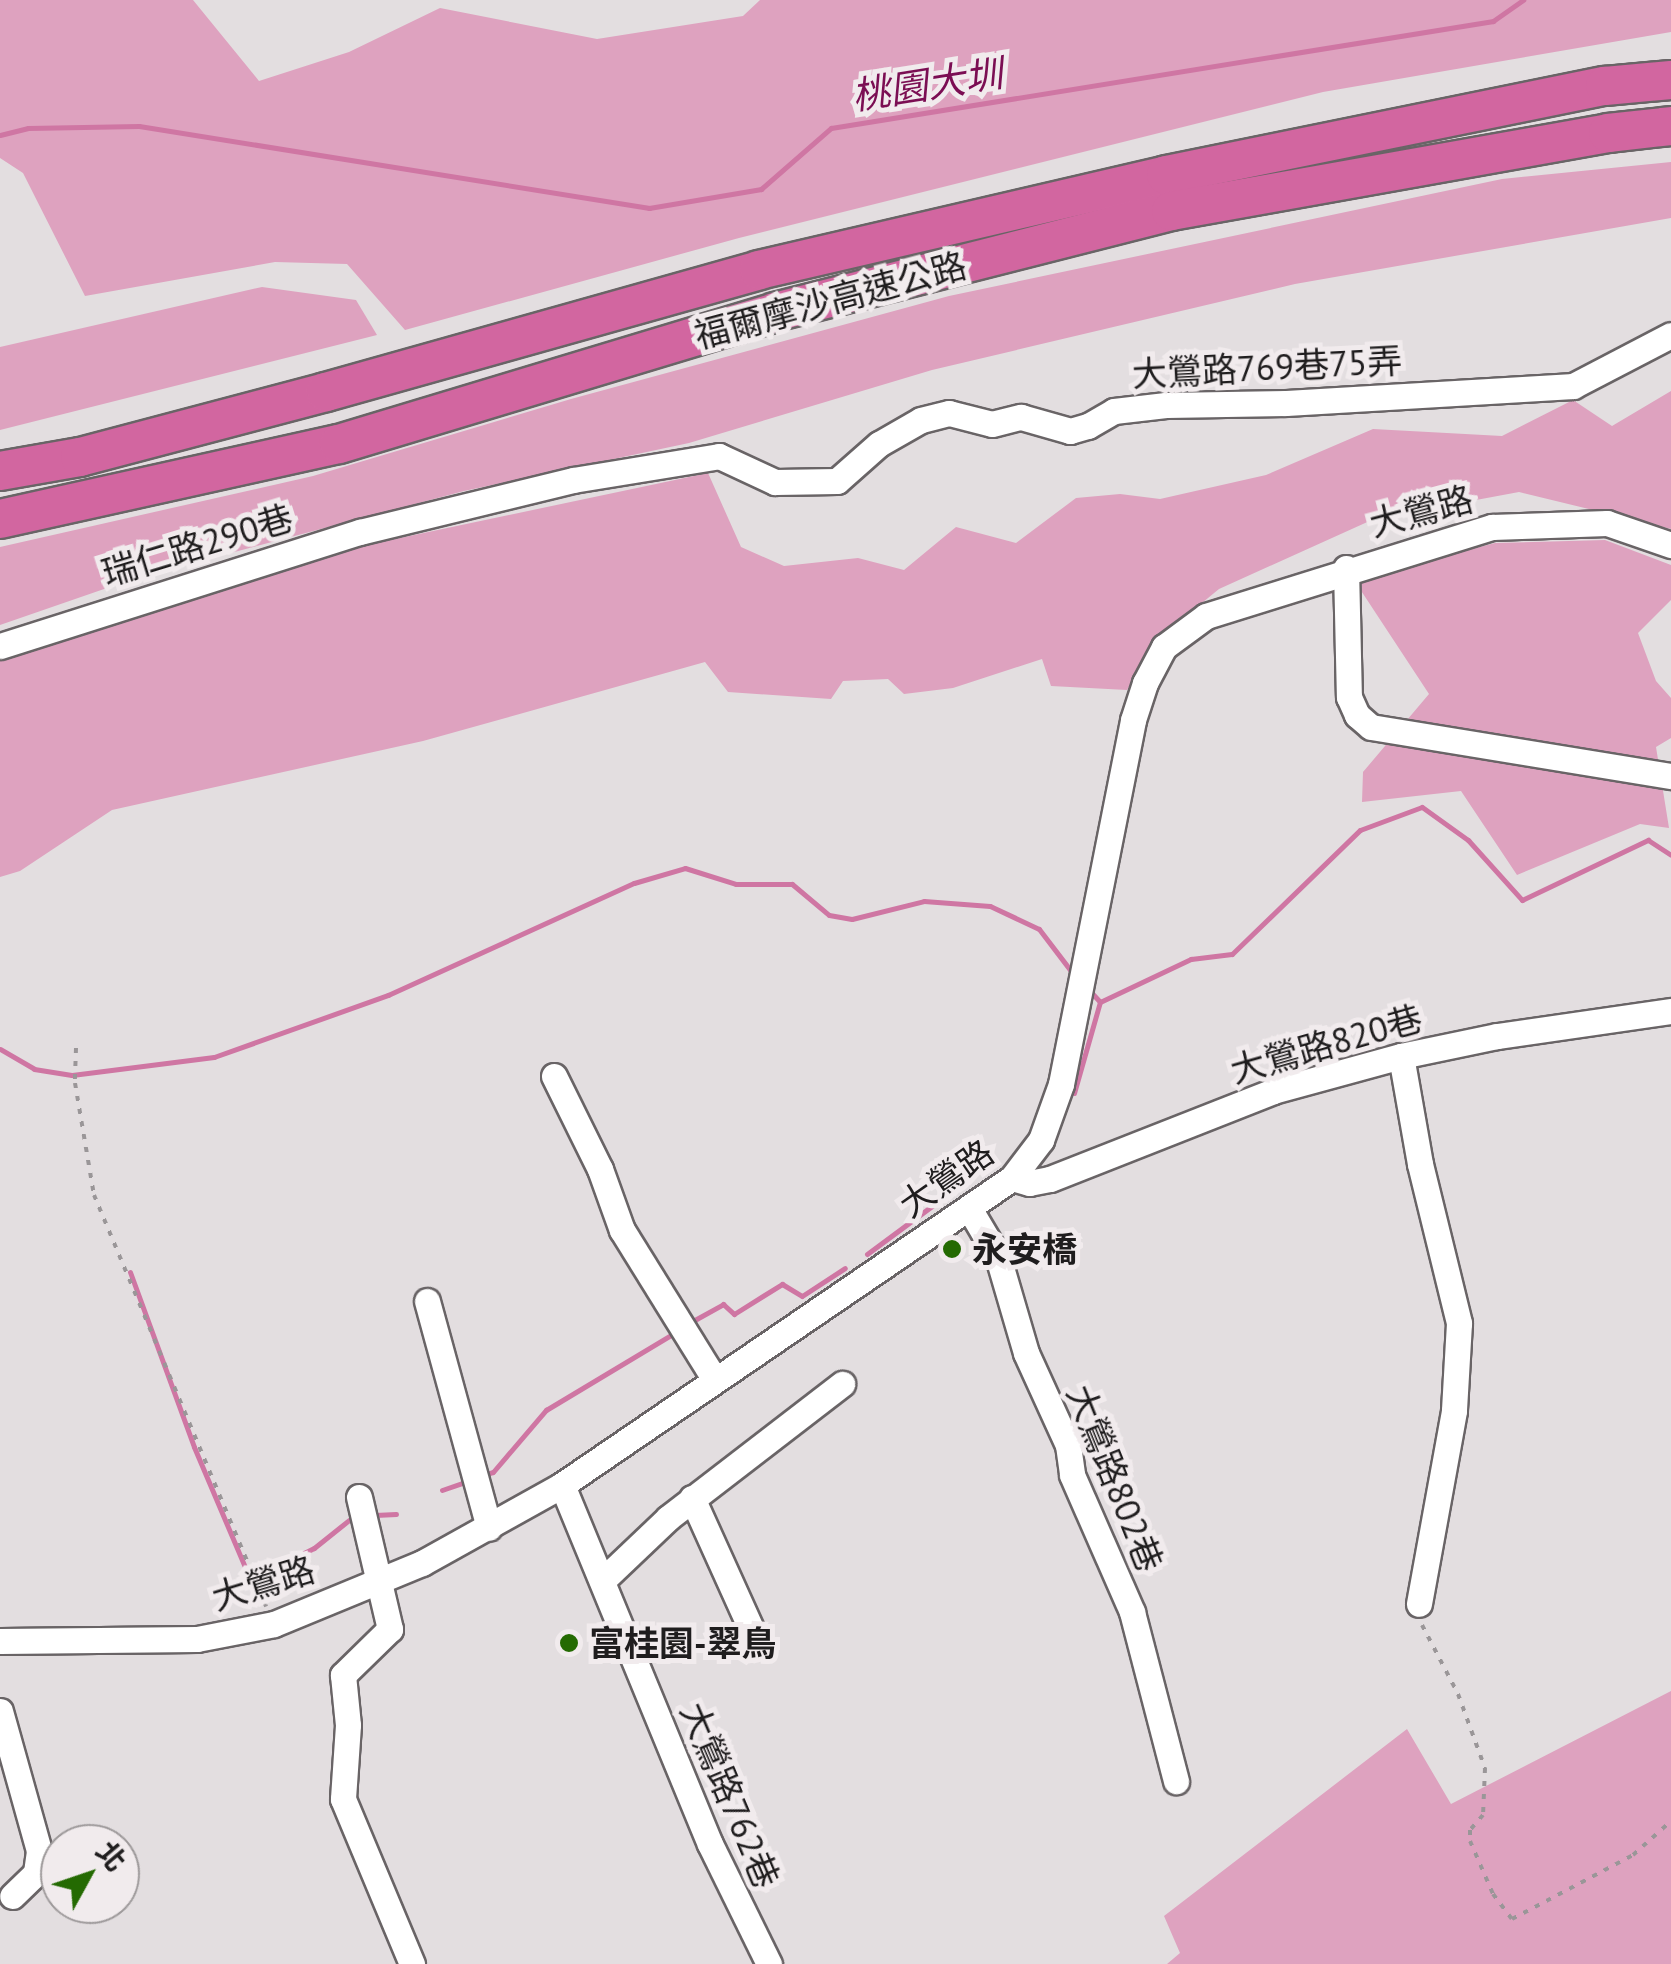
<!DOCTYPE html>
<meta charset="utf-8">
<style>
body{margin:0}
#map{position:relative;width:1671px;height:1964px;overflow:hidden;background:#e3dee0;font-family:"PT Sans","Noto Sans TC",sans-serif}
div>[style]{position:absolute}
.green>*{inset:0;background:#dea2bf}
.stream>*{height:5px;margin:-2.5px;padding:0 2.5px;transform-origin:2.5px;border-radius:2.5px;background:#cf76a3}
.path>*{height:4px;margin-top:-2px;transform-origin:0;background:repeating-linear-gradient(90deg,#9a9698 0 5px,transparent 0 13px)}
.roads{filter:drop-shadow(2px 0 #696466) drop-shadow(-2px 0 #696466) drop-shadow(0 2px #696466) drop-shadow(0 -2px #696466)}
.minor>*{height:25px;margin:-12.5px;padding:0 12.5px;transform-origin:12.5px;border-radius:12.5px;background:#fff}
.highway>*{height:38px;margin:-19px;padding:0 19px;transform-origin:19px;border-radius:19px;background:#d266a0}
.dots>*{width:28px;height:28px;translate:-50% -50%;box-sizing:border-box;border:5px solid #f1ebed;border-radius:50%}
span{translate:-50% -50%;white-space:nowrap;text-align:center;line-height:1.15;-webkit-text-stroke:10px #f1ebed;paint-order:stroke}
.street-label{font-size:35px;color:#1f1d1e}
.poi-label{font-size:35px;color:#1f1d1e;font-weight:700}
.left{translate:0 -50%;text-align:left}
.water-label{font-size:38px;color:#7b0e53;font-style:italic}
.north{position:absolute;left:40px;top:1824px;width:100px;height:100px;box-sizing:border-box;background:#f1ebed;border:2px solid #9d999a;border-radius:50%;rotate:50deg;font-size:28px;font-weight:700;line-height:40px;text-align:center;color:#1f1d1e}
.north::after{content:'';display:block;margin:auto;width:35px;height:45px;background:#246a02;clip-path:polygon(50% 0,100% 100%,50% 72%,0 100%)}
</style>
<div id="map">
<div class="green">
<i style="clip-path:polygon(0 0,193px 0,259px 81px,349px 52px,440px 8px,597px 39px,743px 16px,760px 0,1671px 0,1671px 32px,1323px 92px,739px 238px,405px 330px,347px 264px,275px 262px,85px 296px,23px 173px,0 158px)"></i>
<i style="clip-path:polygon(1671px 162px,1671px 218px,1295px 284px,932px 370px,689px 443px,464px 491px,133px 579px,0 625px,0 547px,313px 476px,571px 399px,949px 296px,1502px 179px)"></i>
<i style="clip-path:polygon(262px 287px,356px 300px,377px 335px,0 430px,0 347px)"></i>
<i style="clip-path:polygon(1671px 391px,1671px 529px,1519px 492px,1374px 519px,1219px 589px,1158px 639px,1127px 690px,1051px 686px,1042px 659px,953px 688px,904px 694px,888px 679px,843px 681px,831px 699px,728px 692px,705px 662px,423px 741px,112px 810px,20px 871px,0 877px,0 658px,132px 620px,310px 557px,708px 473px,741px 547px,784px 566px,858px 558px,904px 570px,956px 527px,1016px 543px,1076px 498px,1120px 494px,1160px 499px,1266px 475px,1373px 429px,1502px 436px,1573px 400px,1612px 426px)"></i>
<i style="clip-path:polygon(1605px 540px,1671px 565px,1671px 600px,1638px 633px,1656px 681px,1671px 698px,1671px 738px,1656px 747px,1669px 828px,1640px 824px,1517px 875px,1461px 791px,1362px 802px,1363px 772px,1429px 694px,1354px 580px,1495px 543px)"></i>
<i style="clip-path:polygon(1671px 1691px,1671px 1964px,1167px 1964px,1180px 1953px,1164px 1916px,1407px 1729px,1451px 1804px)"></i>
</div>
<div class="stream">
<i style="left:0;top:135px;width:29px;rotate:-14deg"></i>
<i style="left:28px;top:128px;width:111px;rotate:-1deg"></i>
<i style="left:139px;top:126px;width:517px;rotate:9.13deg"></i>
<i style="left:649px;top:208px;width:114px;rotate:-9.6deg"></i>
<i style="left:761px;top:189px;width:93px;rotate:-41.1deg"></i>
<i style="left:831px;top:128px;width:671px;rotate:-9.18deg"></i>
<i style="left:1493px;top:21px;width:37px;rotate:-35deg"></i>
<i style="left:1089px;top:990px;width:16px;rotate:47deg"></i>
<i style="left:1100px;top:1002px;width:101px;rotate:-25.3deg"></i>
<i style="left:1191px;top:959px;width:41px;rotate:-7deg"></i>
<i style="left:1232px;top:954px;width:178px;rotate:-44.1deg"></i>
<i style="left:1360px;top:830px;width:66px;rotate:-20.4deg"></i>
<i style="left:1422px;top:807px;width:57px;rotate:35.7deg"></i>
<i style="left:1468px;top:840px;width:81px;rotate:48deg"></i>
<i style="left:1522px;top:900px;width:140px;rotate:-25.5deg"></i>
<i style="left:1648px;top:840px;width:27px;rotate:33deg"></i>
<i style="left:0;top:1049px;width:39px;rotate:30deg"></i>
<i style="left:34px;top:1069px;width:38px;rotate:9deg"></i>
<i style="left:72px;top:1075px;width:143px;rotate:-7.2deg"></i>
<i style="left:214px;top:1057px;width:185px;rotate:-19.6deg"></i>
<i style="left:388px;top:995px;width:270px;rotate:-24.5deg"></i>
<i style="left:634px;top:883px;width:53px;rotate:-16.4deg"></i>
<i style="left:685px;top:868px;width:53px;rotate:17.4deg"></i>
<i style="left:736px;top:884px;width:56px"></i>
<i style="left:792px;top:884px;width:48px;rotate:40deg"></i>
<i style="left:829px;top:915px;width:23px;rotate:10deg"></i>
<i style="left:852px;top:919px;width:74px;rotate:-14deg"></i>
<i style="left:924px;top:901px;width:66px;rotate:4.3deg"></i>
<i style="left:990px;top:906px;width:54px;rotate:25.1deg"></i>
<i style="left:1039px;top:929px;width:58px;rotate:52.7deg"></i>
<i style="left:1074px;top:1093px;width:95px;rotate:-74.1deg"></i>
<i style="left:867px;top:1254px;width:91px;rotate:-36.5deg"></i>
<i style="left:130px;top:1272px;width:186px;rotate:69.9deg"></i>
<i style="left:194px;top:1447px;width:146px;rotate:67deg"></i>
<i style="left:691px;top:1322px;width:37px;rotate:-29deg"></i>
<i style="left:723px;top:1304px;width:15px;rotate:42deg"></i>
<i style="left:734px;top:1314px;width:57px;rotate:-32deg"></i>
<i style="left:782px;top:1284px;width:23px;rotate:31deg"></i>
<i style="left:802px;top:1296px;width:51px;rotate:-33.1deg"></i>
<i style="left:483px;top:1475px;width:10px;rotate:-17deg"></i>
<i style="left:493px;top:1472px;width:82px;rotate:-49.5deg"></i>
<i style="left:546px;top:1410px;width:146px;rotate:-31deg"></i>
<i style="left:442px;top:1490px;width:28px;rotate:-19deg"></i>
<i style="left:375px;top:1515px;width:21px;rotate:-3deg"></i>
<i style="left:262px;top:1574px;width:58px;rotate:-26.6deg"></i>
<i style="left:314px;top:1548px;width:45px;rotate:-38.7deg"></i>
</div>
<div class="path">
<i style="left:76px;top:1048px;width:35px;rotate:92deg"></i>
<i style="left:75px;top:1083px;width:114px;rotate:80.4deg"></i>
<i style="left:94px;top:1195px;width:446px;rotate:67.3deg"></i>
<i style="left:1422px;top:1625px;width:78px;rotate:62.4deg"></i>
<i style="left:1458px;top:1694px;width:79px;rotate:70deg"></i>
<i style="left:1485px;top:1768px;width:47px;rotate:92.4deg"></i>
<i style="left:1483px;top:1815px;width:20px;rotate:131deg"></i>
<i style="left:1470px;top:1830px;width:11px;rotate:90deg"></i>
<i style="left:1470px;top:1841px;width:58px;rotate:66.5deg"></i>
<i style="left:1493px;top:1894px;width:31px;rotate:53deg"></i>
<i style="left:1512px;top:1919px;width:137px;rotate:-27.9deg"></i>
<i style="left:1633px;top:1855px;width:51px;rotate:-41.8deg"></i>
</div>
<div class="roads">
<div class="minor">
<i style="left:1346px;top:568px;width:129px;rotate:88.7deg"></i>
<i style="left:1349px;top:697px;width:20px;rotate:66deg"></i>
<i style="left:1357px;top:715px;width:18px;rotate:41deg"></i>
<i style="left:1371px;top:727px;width:304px;rotate:9.3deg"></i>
<i style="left:0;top:646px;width:378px;rotate:-17.6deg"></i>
<i style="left:360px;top:532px;width:219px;rotate:-13.7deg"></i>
<i style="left:573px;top:480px;width:148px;rotate:-9.3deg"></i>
<i style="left:719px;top:456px;width:62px;rotate:24.9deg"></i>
<i style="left:775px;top:482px;width:62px;rotate:-0.9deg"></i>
<i style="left:837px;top:481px;width:56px;rotate:-41.4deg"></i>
<i style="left:879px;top:444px;width:48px;rotate:-29.7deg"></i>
<i style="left:921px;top:420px;width:29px;rotate:-14deg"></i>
<i style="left:949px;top:413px;width:44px;rotate:14.3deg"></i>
<i style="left:992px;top:424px;width:30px;rotate:-14deg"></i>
<i style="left:1021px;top:417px;width:51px;rotate:15.9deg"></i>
<i style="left:1070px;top:431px;width:19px;rotate:-16deg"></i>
<i style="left:1088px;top:426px;width:30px;rotate:-30deg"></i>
<i style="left:1114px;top:411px;width:52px;rotate:-6.6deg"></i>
<i style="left:1166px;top:405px;width:120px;rotate:-1deg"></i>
<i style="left:1286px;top:403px;width:288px;rotate:-3.4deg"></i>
<i style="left:1573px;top:386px;width:110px;rotate:-27.5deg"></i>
<i style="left:1401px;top:1056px;width:110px;rotate:80deg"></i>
<i style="left:1420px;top:1164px;width:164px;rotate:76.2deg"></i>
<i style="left:1459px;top:1323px;width:88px;rotate:93.3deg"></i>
<i style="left:1454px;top:1411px;width:196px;rotate:100.3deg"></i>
<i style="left:554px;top:1076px;width:104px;rotate:63.7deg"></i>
<i style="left:600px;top:1169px;width:65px;rotate:70.2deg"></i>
<i style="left:622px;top:1230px;width:176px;rotate:58.2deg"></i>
<i style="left:1012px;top:1178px;width:18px;rotate:16deg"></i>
<i style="left:1029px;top:1183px;width:21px;rotate:-11deg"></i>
<i style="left:1050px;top:1179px;width:240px;rotate:-21.5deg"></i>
<i style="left:1273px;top:1091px;width:133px;rotate:-15.3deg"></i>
<i style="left:1401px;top:1056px;width:98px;rotate:-11.8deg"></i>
<i style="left:1497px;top:1036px;width:176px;rotate:-8.2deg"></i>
<i style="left:969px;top:1208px;width:57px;rotate:59.4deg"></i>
<i style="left:998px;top:1257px;width:100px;rotate:73.7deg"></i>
<i style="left:1026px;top:1353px;width:101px;rotate:65.5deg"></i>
<i style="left:1068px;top:1445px;width:30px;rotate:82deg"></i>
<i style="left:1072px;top:1475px;width:150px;rotate:66.3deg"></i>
<i style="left:1132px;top:1612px;width:175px;rotate:75.4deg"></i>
<i style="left:427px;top:1301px;width:235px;rotate:74.7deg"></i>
<i style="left:562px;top:1485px;width:388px;rotate:67.6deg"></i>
<i style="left:710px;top:1844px;width:134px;rotate:63.8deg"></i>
<i style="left:359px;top:1497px;width:136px;rotate:76.8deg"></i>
<i style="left:390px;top:1629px;width:66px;rotate:135.6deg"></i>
<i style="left:343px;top:1675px;width:50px;rotate:84.3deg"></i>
<i style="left:348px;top:1725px;width:74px;rotate:93.9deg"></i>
<i style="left:343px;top:1799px;width:179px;rotate:67.3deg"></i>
<i style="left:692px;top:1498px;width:158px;rotate:65.7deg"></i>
<i style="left:603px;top:1580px;width:90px;rotate:-43.6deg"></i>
<i style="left:668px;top:1518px;width:220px;rotate:-37.6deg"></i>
<i style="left:0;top:1641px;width:197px;rotate:-0.6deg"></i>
<i style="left:197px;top:1639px;width:78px;rotate:-11deg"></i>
<i style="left:274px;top:1624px;width:160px;rotate:-22.4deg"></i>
<i style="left:422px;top:1563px;width:160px;rotate:-29.1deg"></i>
<i style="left:562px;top:1485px;width:545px;rotate:-34.3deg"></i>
<i style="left:1012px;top:1178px;width:48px;rotate:-52.7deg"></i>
<i style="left:1041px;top:1140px;width:59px;rotate:-70.3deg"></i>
<i style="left:1061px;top:1084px;width:371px;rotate:-78.8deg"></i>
<i style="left:1133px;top:720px;width:39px;rotate:-72deg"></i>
<i style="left:1145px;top:683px;width:41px;rotate:-62.2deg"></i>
<i style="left:1164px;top:647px;width:52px;rotate:-36.4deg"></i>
<i style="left:1206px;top:616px;width:300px;rotate:-17.3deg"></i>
<i style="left:1492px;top:527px;width:115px;rotate:-2deg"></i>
<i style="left:1607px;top:523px;width:68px;rotate:19deg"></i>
<i style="left:0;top:1711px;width:145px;rotate:74.4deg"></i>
<i style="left:39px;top:1851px;width:22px;rotate:98deg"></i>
<i style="left:36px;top:1873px;width:33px;rotate:136deg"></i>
</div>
<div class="highway">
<i style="left:0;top:471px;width:81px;rotate:-9.9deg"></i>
<i style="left:80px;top:457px;width:254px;rotate:-14.8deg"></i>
<i style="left:326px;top:392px;width:450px;rotate:-15.7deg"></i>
<i style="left:759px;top:270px;width:418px;rotate:-13.1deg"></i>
<i style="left:1166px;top:175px;width:448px;rotate:-11.5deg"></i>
<i style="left:1605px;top:86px;width:66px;rotate:-5.2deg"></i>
<i style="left:0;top:519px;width:347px;rotate:-12.5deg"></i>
<i style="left:339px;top:444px;width:456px;rotate:-16.8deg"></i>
<i style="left:775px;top:312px;width:409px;rotate:-14.3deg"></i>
<i style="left:1171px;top:211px;width:444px;rotate:-10.1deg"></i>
<i style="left:1608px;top:133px;width:63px;rotate:-6.3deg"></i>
</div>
</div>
<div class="dots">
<i style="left:952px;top:1249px;background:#246a02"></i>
<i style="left:569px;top:1643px;background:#246a02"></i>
</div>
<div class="street-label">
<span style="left:830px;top:300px;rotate:-15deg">福爾摩沙高速公路</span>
<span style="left:1267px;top:367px;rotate:-3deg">大鶯路769巷75弄</span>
<span style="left:1421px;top:511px;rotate:-15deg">大鶯路</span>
<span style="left:197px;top:545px;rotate:-17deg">瑞仁路290巷</span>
<span style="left:1326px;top:1044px;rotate:-16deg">大鶯路820巷</span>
<span style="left:946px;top:1178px;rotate:-35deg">大鶯路</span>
<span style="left:1115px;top:1478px;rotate:68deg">大鶯路802巷</span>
<span style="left:263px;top:1583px;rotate:-17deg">大鶯路</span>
<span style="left:730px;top:1795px;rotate:67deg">大鶯路762巷</span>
</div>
<div class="poi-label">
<span class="left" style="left:972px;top:1249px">永安橋</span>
<span class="left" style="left:589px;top:1643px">富桂園-翠鳥</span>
</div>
<div class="water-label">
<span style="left:927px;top:84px;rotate:-9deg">桃園大圳</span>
</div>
<div class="north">北</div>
</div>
